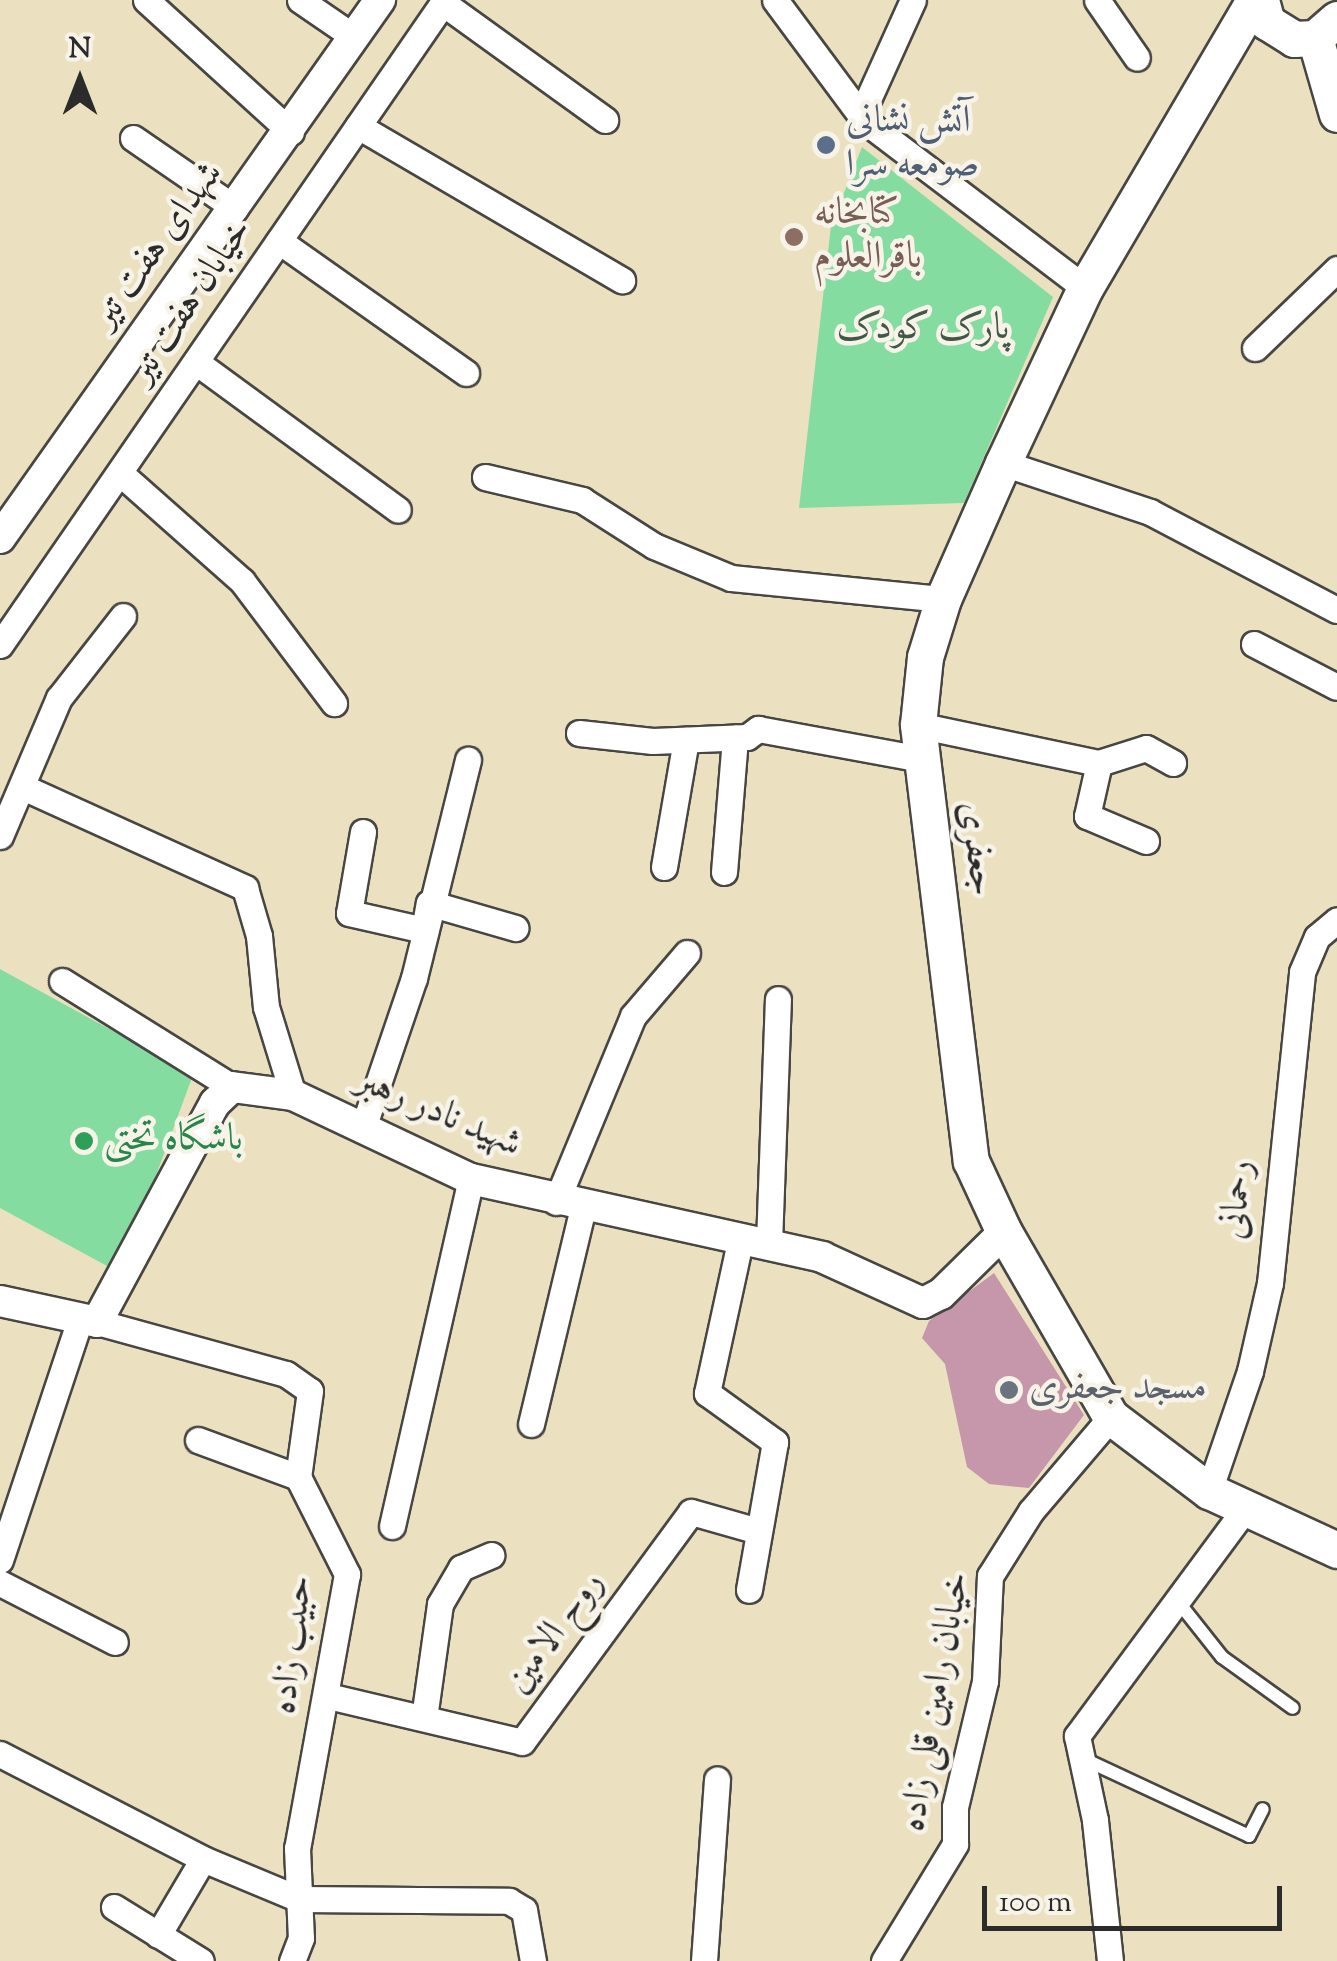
<!DOCTYPE html>
<meta charset="utf-8">
<style>
body{margin:0}
#map{position:relative;width:1337px;height:1961px;overflow:hidden;background:#ebe1c1;font-family:"Sorts Mill Goudy",Amiri,serif}
div>[style]{position:absolute}
.green>*{inset:0;background:#85dca1}
.building>*{inset:0;background:#c696aa}
.roads{filter:drop-shadow(2px 0 #484642) drop-shadow(-2px 0 #484642) drop-shadow(0 2px #484642) drop-shadow(0 -2px #484642)}
.service>*{height:12px;margin:-6px;padding:0 6px;transform-origin:6px;border-radius:6px;background:#fff}
.minor>*{height:25px;margin:-12.5px;padding:0 12.5px;transform-origin:12.5px;border-radius:12.5px;background:#fff}
.tertiary>*{height:30px;margin:-15px;padding:0 15px;transform-origin:15px;border-radius:15px;background:#fff}
.secondary>*{height:35px;margin:-17.5px;padding:0 17.5px;transform-origin:17.5px;border-radius:17.5px;background:#fff}
.dots>*{width:28px;height:28px;translate:-50% -50%;box-sizing:border-box;border:5px solid #f7f3e8;border-radius:50%}
span{translate:-50% -50%;white-space:nowrap;text-align:center;line-height:1.15;-webkit-text-stroke:9px #f7f3e8;paint-order:stroke}
.service-label{font-size:38px;color:#4e5e75}
.left{translate:0 -50%;text-align:left}
.education-label{font-size:38px;color:#785e54}
.street-label{font-size:38px;color:#2b2b2b}
.park-label{font-size:38px;color:#425748}
.leisure-label{font-size:38px;color:#27864d}
.worship-label{font-size:38px;color:#5b616d}
.north{position:absolute;left:30px;top:30px;width:100px;height:100px;-webkit-text-stroke:8px #f7f3e8;paint-order:stroke;rotate:0deg;font-size:28px;font-weight:700;line-height:40px;text-align:center;color:#2b2b2b}
.north::after{content:'';display:block;margin:auto;width:35px;height:45px;background:#2b2b2b;clip-path:polygon(50% 0,100% 100%,50% 72%,0 100%)}
.scale{position:absolute;left:982px;top:1886px;width:300px;height:45px;box-sizing:border-box;border:5px solid #2b2b2b;border-top:0;padding-left:12px;font-size:30px;line-height:35px;white-space:nowrap;color:#2b2b2b;-webkit-text-stroke:8px #f7f3e8;paint-order:stroke}
</style>
<div id="map">
<div class="green">
<i style="clip-path:polygon(862px 147px,1053px 297px,964px 503px,799px 508px,831px 226px)"></i>
<i style="clip-path:polygon(0 969px,193px 1075px,120px 1273px,0 1208px)"></i>
</div>
<div class="building">
<i style="clip-path:polygon(994px 1273px,1084px 1415px,1029px 1488px,989px 1484px,967px 1467px,945px 1364px,922px 1338px,929px 1321px)"></i>
</div>
<div class="roads">
<div class="service">
<i style="left:1176px;top:1599px;width:74px;rotate:51.6deg"></i>
<i style="left:1222px;top:1657px;width:87px;rotate:35.7deg"></i>
<i style="left:1084px;top:1759px;width:182px;rotate:25deg"></i>
<i style="left:1249px;top:1836px;width:30px;rotate:-63deg"></i>
</div>
<div class="minor">
<i style="left:146px;top:0;width:196px;rotate:42.3deg"></i>
<i style="left:300px;top:0;width:65px;rotate:34.4deg"></i>
<i style="left:775px;top:0;width:151px;rotate:53.4deg"></i>
<i style="left:865px;top:121px;width:276px;rotate:37.2deg"></i>
<i style="left:1097px;top:0;width:70px;rotate:55.4deg"></i>
<i style="left:443px;top:3px;width:200px;rotate:35.8deg"></i>
<i style="left:861px;top:115px;width:126px;rotate:-65.7deg"></i>
<i style="left:358px;top:126px;width:306px;rotate:30.3deg"></i>
<i style="left:133px;top:138px;width:124px;rotate:34.5deg"></i>
<i style="left:279px;top:241px;width:229px;rotate:35.2deg"></i>
<i style="left:1255px;top:348px;width:114px;rotate:-43.9deg"></i>
<i style="left:196px;top:362px;width:250px;rotate:36.2deg"></i>
<i style="left:1003px;top:463px;width:155px;rotate:18.4deg"></i>
<i style="left:1150px;top:512px;width:211px;rotate:27.7deg"></i>
<i style="left:121px;top:474px;width:162px;rotate:41.5deg"></i>
<i style="left:242px;top:581px;width:153px;rotate:53deg"></i>
<i style="left:485px;top:477px;width:100px;rotate:13.3deg"></i>
<i style="left:582px;top:500px;width:85px;rotate:32.6deg"></i>
<i style="left:654px;top:546px;width:83px;rotate:22.6deg"></i>
<i style="left:731px;top:578px;width:213px;rotate:5.7deg"></i>
<i style="left:1254px;top:644px;width:93px;rotate:27.4deg"></i>
<i style="left:0;top:645px;width:784px;rotate:-55.4deg"></i>
<i style="left:918px;top:725px;width:185px;rotate:11.9deg"></i>
<i style="left:579px;top:733px;width:74px;rotate:6.2deg"></i>
<i style="left:653px;top:741px;width:94px;rotate:-2.4deg"></i>
<i style="left:747px;top:737px;width:14px;rotate:-36deg"></i>
<i style="left:758px;top:729px;width:166px;rotate:10.4deg"></i>
<i style="left:25px;top:788px;width:242px;rotate:24.4deg"></i>
<i style="left:245px;top:888px;width:50px;rotate:73.7deg"></i>
<i style="left:259px;top:936px;width:71px;rotate:84.4deg"></i>
<i style="left:266px;top:1007px;width:92px;rotate:72.9deg"></i>
<i style="left:363px;top:832px;width:82px;rotate:99.8deg"></i>
<i style="left:349px;top:913px;width:77px;rotate:12.8deg"></i>
<i style="left:424px;top:930px;width:27px;rotate:-80deg"></i>
<i style="left:429px;top:903px;width:90px;rotate:16.2deg"></i>
<i style="left:0;top:836px;width:150px;rotate:-66.9deg"></i>
<i style="left:59px;top:698px;width:104px;rotate:-52deg"></i>
<i style="left:1146px;top:841px;width:64px;rotate:-157deg"></i>
<i style="left:1087px;top:816px;width:54px;rotate:-77.2deg"></i>
<i style="left:1099px;top:763px;width:49px;rotate:-17.7deg"></i>
<i style="left:1146px;top:748px;width:31px;rotate:29deg"></i>
<i style="left:664px;top:867px;width:129px;rotate:-80.2deg"></i>
<i style="left:724px;top:872px;width:135px;rotate:-85.3deg"></i>
<i style="left:62px;top:981px;width:200px;rotate:31.9deg"></i>
<i style="left:363px;top:1128px;width:158px;rotate:-71.2deg"></i>
<i style="left:414px;top:978px;width:225px;rotate:-76.1deg"></i>
<i style="left:556px;top:1202px;width:201px;rotate:-67.5deg"></i>
<i style="left:633px;top:1016px;width:83px;rotate:-49.4deg"></i>
<i style="left:741px;top:1237px;width:160px;rotate:102.3deg"></i>
<i style="left:707px;top:1393px;width:84px;rotate:35.8deg"></i>
<i style="left:775px;top:1442px;width:150px;rotate:100deg"></i>
<i style="left:769px;top:1243px;width:244px;rotate:-87.9deg"></i>
<i style="left:97px;top:1322px;width:196px;rotate:15.4deg"></i>
<i style="left:286px;top:1374px;width:29px;rotate:35deg"></i>
<i style="left:310px;top:1391px;width:87px;rotate:97.9deg"></i>
<i style="left:298px;top:1477px;width:109px;rotate:63.2deg"></i>
<i style="left:347px;top:1574px;width:279px;rotate:100.3deg"></i>
<i style="left:297px;top:1848px;width:90px;rotate:87.5deg"></i>
<i style="left:301px;top:1938px;width:25px;rotate:111deg"></i>
<i style="left:531px;top:1424px;width:226px;rotate:-76.5deg"></i>
<i style="left:198px;top:1440px;width:107px;rotate:20.3deg"></i>
<i style="left:1209px;top:1491px;width:127px;rotate:-71.1deg"></i>
<i style="left:1250px;top:1371px;width:90px;rotate:-77.2deg"></i>
<i style="left:1270px;top:1283px;width:313px;rotate:-84.1deg"></i>
<i style="left:1302px;top:972px;width:38px;rotate:-67deg"></i>
<i style="left:1317px;top:937px;width:26px;rotate:-40deg"></i>
<i style="left:392px;top:1526px;width:356px;rotate:-77.2deg"></i>
<i style="left:0;top:1560px;width:250px;rotate:-71.6deg"></i>
<i style="left:0;top:1583px;width:129px;rotate:27.2deg"></i>
<i style="left:328px;top:1696px;width:199px;rotate:13.3deg"></i>
<i style="left:522px;top:1742px;width:285px;rotate:-53.7deg"></i>
<i style="left:691px;top:1512px;width:70px;rotate:15.8deg"></i>
<i style="left:424px;top:1718px;width:115px;rotate:-82deg"></i>
<i style="left:440px;top:1604px;width:42px;rotate:-59.7deg"></i>
<i style="left:461px;top:1568px;width:33px;rotate:-23deg"></i>
<i style="left:0;top:1754px;width:229px;rotate:27.3deg"></i>
<i style="left:203px;top:1859px;width:104px;rotate:22.6deg"></i>
<i style="left:299px;top:1899px;width:210px;rotate:0.5deg"></i>
<i style="left:509px;top:1901px;width:17px;rotate:31deg"></i>
<i style="left:524px;top:1910px;width:52px;rotate:80deg"></i>
<i style="left:114px;top:1907px;width:102px;rotate:31.8deg"></i>
<i style="left:158px;top:1935px;width:88px;rotate:-59.4deg"></i>
<i style="left:704px;top:1961px;width:182px;rotate:-85.9deg"></i>
<i style="left:884px;top:1961px;width:137px;rotate:-58.7deg"></i>
<i style="left:955px;top:1844px;width:37px;rotate:-90deg"></i>
<i style="left:955px;top:1807px;width:130px;rotate:-76.6deg"></i>
<i style="left:985px;top:1681px;width:105px;rotate:-87.3deg"></i>
<i style="left:990px;top:1576px;width:77px;rotate:-57.8deg"></i>
<i style="left:1031px;top:1511px;width:123px;rotate:-49.6deg"></i>
<i style="left:1110px;top:1961px;width:142px;rotate:-96.1deg"></i>
<i style="left:1095px;top:1820px;width:86px;rotate:-102.1deg"></i>
<i style="left:1077px;top:1736px;width:282px;rotate:-53.5deg"></i>
</div>
<div class="tertiary">
<i style="left:0;top:538px;width:659px;rotate:-54.77deg"></i>
<i style="left:0;top:1301px;width:99px;rotate:12.2deg"></i>
<i style="left:97px;top:1322px;width:249px;rotate:-61.7deg"></i>
<i style="left:215px;top:1103px;width:23px;rotate:-43deg"></i>
<i style="left:232px;top:1087px;width:62px;rotate:7.5deg"></i>
<i style="left:293px;top:1095px;width:197px;rotate:25.3deg"></i>
<i style="left:471px;top:1179px;width:360px;rotate:12.5deg"></i>
<i style="left:822px;top:1257px;width:111px;rotate:24.5deg"></i>
<i style="left:923px;top:1303px;width:20px;rotate:-27deg"></i>
<i style="left:941px;top:1294px;width:88px;rotate:-44.5deg"></i>
</div>
<div class="secondary">
<i style="left:1254px;top:0;width:334px;rotate:120.4deg"></i>
<i style="left:1085px;top:288px;width:193px;rotate:115.1deg"></i>
<i style="left:1003px;top:463px;width:149px;rotate:113.8deg"></i>
<i style="left:943px;top:599px;width:61px;rotate:107.2deg"></i>
<i style="left:925px;top:657px;width:68px;rotate:95.9deg"></i>
<i style="left:918px;top:725px;width:439px;rotate:83.1deg"></i>
<i style="left:971px;top:1161px;width:78px;rotate:65.1deg"></i>
<i style="left:1004px;top:1232px;width:214px;rotate:60deg"></i>
<i style="left:1111px;top:1417px;width:123px;rotate:37.1deg"></i>
<i style="left:1209px;top:1491px;width:141px;rotate:24.7deg"></i>
<i style="left:1261px;top:0;width:23px;rotate:75deg"></i>
<i style="left:1267px;top:22px;width:32px;rotate:32deg"></i>
<i style="left:1294px;top:39px;width:21px;rotate:-3deg"></i>
<i style="left:1315px;top:38px;width:29px;rotate:-41deg"></i>
<i style="left:1315px;top:38px;width:79px;rotate:73.9deg"></i>
</div>
</div>
<div class="dots">
<i style="left:826px;top:145px;background:#5c6f8a"></i>
<i style="left:794px;top:237px;background:#8d6e63"></i>
<i style="left:84px;top:1141px;background:#2e9e5b"></i>
<i style="left:1009px;top:1390px;background:#6b7280"></i>
</div>
<div class="service-label">
<span class="left" style="left:846px;top:145px">آتش نشانی<br>صومعه سرا</span>
</div>
<div class="education-label">
<span class="left" style="left:814px;top:237px">کتابخانه<br>باقرالعلوم</span>
</div>
<div class="street-label">
<span style="left:159px;top:246px;rotate:-54deg">شهدای هفت تیر</span>
<span style="left:192px;top:302px;rotate:-56deg">خیابان هفت تیر</span>
<span style="left:975px;top:849px;rotate:83deg">جعفری</span>
<span style="left:438px;top:1114px;rotate:23deg">شهید نادر رهبر</span>
<span style="left:1239px;top:1200px;rotate:-85deg">رحمانی</span>
<span style="left:556px;top:1633px;rotate:-54deg">روح الامین</span>
<span style="left:294px;top:1645px;rotate:-83deg">حبیب زاده</span>
<span style="left:937px;top:1702px;rotate:-80deg">خیابان رامین قلی زاده</span>
</div>
<div class="park-label">
<span style="left:923px;top:330px">پارک کودک</span>
</div>
<div class="leisure-label">
<span class="left" style="left:104px;top:1141px">باشگاه تختی</span>
</div>
<div class="worship-label">
<span class="left" style="left:1029px;top:1390px">مسجد جعفری</span>
</div>
<div class="north">N</div>
<div class="scale">100 m</div>
</div>
